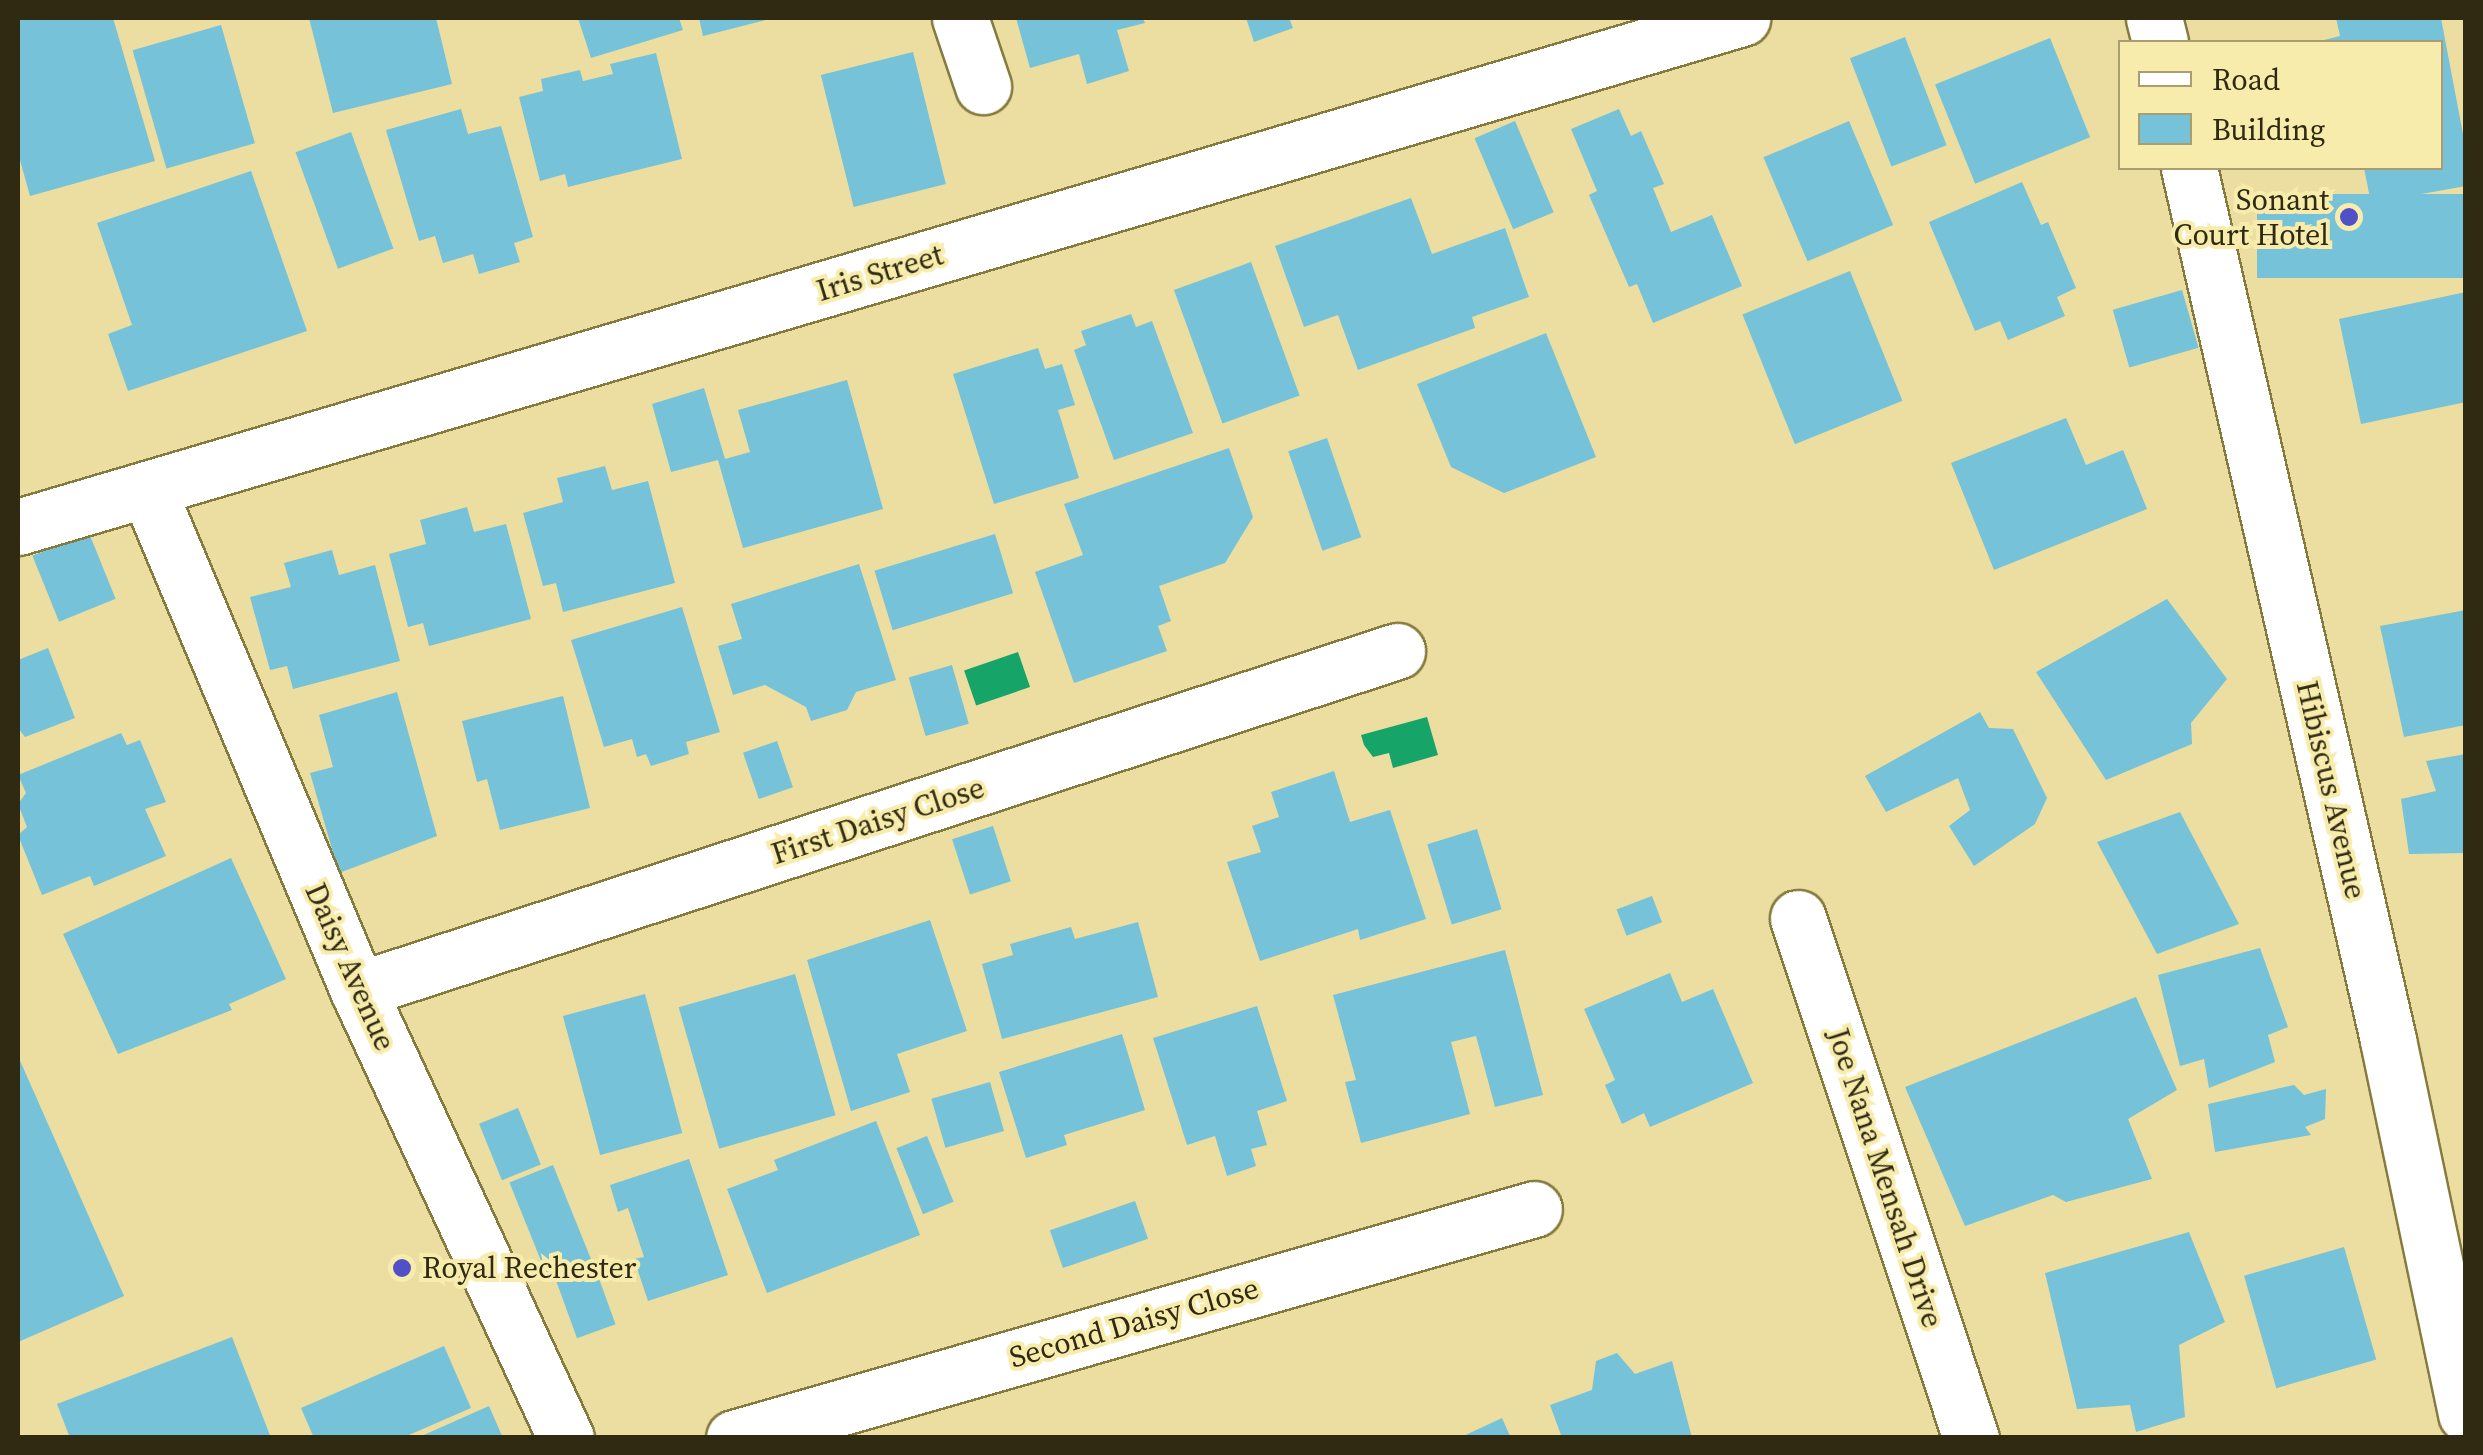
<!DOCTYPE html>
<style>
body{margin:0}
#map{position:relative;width:2483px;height:1455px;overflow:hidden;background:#ebdea0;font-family:"Source Serif 4",serif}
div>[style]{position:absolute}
.water>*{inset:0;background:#16a469;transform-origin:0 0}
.building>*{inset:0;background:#76c2d8;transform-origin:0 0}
.roads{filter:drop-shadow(2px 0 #867b3f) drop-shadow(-2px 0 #867b3f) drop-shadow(0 2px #867b3f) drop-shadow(0 -2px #867b3f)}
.minor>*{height:55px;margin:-27.5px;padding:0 27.5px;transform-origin:27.5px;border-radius:27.5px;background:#fff}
.dots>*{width:28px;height:28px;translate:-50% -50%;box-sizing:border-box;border:5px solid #f8ecad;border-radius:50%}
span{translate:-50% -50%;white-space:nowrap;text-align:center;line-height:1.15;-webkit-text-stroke:8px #f8ecad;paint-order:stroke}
.poi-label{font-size:30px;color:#2f2a11}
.right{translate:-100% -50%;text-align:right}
.left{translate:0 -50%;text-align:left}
.street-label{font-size:30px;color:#2f2a11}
.frame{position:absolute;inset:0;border:20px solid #2f2a11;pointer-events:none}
.legend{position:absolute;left:2118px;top:40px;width:325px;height:130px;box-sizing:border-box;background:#f8ecad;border:2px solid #a89e6f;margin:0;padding:12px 18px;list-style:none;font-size:30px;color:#2f2a11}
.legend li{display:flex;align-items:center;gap:20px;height:50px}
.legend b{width:50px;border:2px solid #a89e6f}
</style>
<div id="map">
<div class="water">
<i style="left:1018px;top:652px;width:37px;height:57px;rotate:71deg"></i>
<i style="clip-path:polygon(1427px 717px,1438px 755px,1393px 768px,1389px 753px,1373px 757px,1364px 745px,1361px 735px)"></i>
</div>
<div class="building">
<i style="clip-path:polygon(24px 18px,113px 18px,155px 161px,30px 196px,18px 153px,18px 19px)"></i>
<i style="clip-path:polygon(309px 18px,436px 18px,452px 84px,333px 113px)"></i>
<i style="clip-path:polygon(578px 18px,679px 18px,683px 30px,591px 58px)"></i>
<i style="clip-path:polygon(699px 18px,770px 18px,770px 19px,703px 36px)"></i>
<i style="clip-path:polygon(1016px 18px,1143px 18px,1145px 23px,1117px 30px,1129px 71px,1087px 84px,1079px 54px,1030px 68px)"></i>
<i style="clip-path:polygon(1246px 18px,1289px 18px,1293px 28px,1254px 42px)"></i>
<i style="clip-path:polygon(2336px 18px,2441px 18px,2466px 150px,2466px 186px,2371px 203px,2364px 168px,2440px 168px,2440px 42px,2316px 42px,2340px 36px)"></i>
<i style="left:221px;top:25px;width:123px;height:92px;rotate:74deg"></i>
<i style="left:1905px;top:37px;width:116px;height:59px;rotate:69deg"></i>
<i style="left:2050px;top:38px;width:107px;height:124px;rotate:68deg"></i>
<i style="left:913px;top:52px;width:136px;height:95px;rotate:76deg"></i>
<i style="clip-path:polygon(656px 53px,682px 159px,568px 187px,565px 174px,540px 181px,519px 97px,543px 91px,541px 79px,580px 70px,583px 81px,613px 74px,610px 64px)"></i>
<i style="clip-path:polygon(461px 109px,468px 134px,501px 126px,533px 237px,514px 243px,520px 262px,479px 274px,473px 254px,443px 263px,435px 236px,419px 241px,386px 130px)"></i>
<i style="clip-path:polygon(1619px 109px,1631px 136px,1641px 131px,1664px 184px,1653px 188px,1671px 232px,1712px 215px,1742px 286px,1653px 323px,1637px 284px,1629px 287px,1589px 195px,1597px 191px,1571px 129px)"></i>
<i style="left:1515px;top:121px;width:99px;height:44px;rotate:67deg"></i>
<i style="left:1849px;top:121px;width:113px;height:93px;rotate:67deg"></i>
<i style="left:351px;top:132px;width:124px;height:59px;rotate:70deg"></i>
<i style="clip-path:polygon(251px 171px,307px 331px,128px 391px,108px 334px,132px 325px,97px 223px)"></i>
<i style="clip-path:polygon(2022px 182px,2041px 225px,2048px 222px,2076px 288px,2057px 297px,2065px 316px,2008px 340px,2000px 321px,1975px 331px,1929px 222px)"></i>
<i style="left:2466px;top:194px;width:84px;height:209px;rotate:90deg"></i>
<i style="clip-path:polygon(1411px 198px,1432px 254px,1505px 228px,1529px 297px,1472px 317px,1475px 328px,1358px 370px,1338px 315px,1304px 327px,1275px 246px)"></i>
<i style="left:1251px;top:262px;width:142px;height:82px;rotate:70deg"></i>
<i style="left:1850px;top:271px;width:140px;height:116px;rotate:68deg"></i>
<i style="left:2182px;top:290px;width:60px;height:72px;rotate:74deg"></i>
<i style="clip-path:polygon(2466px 292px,2466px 402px,2361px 424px,2339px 319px)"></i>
<i style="clip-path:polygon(1131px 314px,1136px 327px,1152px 321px,1193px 433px,1114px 460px,1074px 350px,1086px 345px,1081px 331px)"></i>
<i style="clip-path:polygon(1546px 333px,1596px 457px,1504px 493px,1451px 467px,1417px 384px)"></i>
<i style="clip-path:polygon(1038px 348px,1045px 369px,1062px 364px,1075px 405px,1058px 410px,1079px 478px,994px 504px,953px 374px)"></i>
<i style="clip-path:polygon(847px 380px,883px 509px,743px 548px,718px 460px,671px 472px,652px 404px,704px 388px,725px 459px,750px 452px,738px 410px)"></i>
<i style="clip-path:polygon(2066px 418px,2086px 465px,2123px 450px,2147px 509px,1994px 570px,1951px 463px)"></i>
<i style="left:1327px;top:438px;width:105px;height:41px;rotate:71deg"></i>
<i style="clip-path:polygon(1229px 448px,1253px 517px,1225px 563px,1159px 586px,1171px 621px,1158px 626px,1167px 651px,1074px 683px,1035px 572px,1083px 555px,1064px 504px)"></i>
<i style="clip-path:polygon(605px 466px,612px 490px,648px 481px,675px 583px,563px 612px,556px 583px,543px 586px,523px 513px,563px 502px,557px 478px)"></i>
<i style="clip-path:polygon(467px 507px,474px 532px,506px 524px,531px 619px,429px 646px,423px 623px,408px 627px,389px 554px,426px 544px,420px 520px)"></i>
<i style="left:89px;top:533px;width:71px;height:61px;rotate:68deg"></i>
<i style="left:995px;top:534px;width:62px;height:126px;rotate:73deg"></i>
<i style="clip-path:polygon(332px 550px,339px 575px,375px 565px,400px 661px,293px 689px,287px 666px,270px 670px,250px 597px,291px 587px,284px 563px)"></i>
<i style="clip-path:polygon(859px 564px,896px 680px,856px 692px,847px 710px,811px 721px,806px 707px,765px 685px,733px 695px,718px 646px,742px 639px,731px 604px)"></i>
<i style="clip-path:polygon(2167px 599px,2227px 679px,2191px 723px,2192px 744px,2106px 780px,2036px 672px)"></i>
<i style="clip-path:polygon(682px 607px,720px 732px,686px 742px,689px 754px,651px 766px,646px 754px,637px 757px,632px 739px,604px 747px,571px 640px)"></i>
<i style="clip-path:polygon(2466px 610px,2466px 725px,2404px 737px,2380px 626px)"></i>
<i style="clip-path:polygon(48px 648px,75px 718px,25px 737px,18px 728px,18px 660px)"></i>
<i style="left:952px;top:665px;width:61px;height:45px;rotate:74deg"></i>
<i style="clip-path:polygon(397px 692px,437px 836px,339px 873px,310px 773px,333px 767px,319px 715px)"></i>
<i style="clip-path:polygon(563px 696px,590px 808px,500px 830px,487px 779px,477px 782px,462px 721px)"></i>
<i style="clip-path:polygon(1980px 712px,1989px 728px,2013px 729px,2047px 798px,2035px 824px,1974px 866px,1949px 826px,1970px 810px,1958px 778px,1886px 812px,1865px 776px)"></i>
<i style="clip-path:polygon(121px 733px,127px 745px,140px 740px,166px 802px,145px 809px,166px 856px,94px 886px,90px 876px,42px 895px,18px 835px,27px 827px,18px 804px,26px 793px,18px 775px)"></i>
<i style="left:777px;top:741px;width:49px;height:36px;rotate:71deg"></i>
<i style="clip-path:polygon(2466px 754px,2466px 853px,2409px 854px,2401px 799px,2436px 791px,2426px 761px)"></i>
<i style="clip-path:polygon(1334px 771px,1350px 822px,1390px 810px,1426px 919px,1360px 940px,1358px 929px,1260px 961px,1227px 862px,1261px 852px,1252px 826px,1279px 817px,1271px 792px)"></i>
<i style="clip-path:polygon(2180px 812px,2239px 924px,2157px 954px,2097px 842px)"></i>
<i style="left:993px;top:826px;width:58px;height:43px;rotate:72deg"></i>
<i style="left:1477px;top:829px;width:84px;height:52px;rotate:73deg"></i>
<i style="clip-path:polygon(231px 858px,286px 979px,229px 1004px,232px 1010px,118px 1054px,63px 934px)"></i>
<i style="left:1652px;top:896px;width:28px;height:38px;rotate:69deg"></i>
<i style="clip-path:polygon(930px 920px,967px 1031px,897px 1054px,910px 1092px,851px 1111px,807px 960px)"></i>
<i style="clip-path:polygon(1138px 922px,1158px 997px,1002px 1039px,982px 964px,1013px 955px,1010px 944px,1071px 927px,1075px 939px)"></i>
<i style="clip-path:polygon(2260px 948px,2288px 1027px,2268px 1035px,2275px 1062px,2209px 1088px,2204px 1059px,2180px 1066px,2158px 975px)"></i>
<i style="clip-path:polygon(1505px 950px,1543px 1095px,1495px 1107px,1476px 1036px,1451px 1042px,1470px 1114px,1361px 1143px,1345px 1082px,1356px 1080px,1333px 995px)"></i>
<i style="clip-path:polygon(1670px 973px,1682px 1002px,1713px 989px,1753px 1083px,1650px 1127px,1644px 1113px,1622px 1124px,1605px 1085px,1615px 1080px,1584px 1009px)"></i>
<i style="left:795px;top:974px;width:147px;height:121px;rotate:74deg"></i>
<i style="left:645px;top:994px;width:144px;height:85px;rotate:75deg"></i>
<i style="clip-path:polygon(2136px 997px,2177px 1090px,2128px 1119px,2152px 1179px,2066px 1202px,2053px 1195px,1965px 1226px,1905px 1087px)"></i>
<i style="clip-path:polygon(1257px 1006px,1287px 1101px,1257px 1111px,1267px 1145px,1251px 1149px,1256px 1166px,1227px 1176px,1215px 1136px,1187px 1145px,1153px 1038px)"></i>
<i style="clip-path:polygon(1122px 1034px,1145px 1110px,1064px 1135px,1067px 1145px,1026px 1158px,999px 1072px)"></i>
<i style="clip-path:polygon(18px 1056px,124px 1296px,18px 1342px)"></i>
<i style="left:990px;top:1082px;width:51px;height:61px;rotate:74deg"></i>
<i style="clip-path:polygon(2294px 1085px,2304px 1095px,2326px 1089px,2325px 1119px,2305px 1127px,2311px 1135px,2215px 1152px,2208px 1104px)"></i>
<i style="left:518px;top:1108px;width:61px;height:42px;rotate:68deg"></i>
<i style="clip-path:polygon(876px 1121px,920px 1235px,767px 1293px,727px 1189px,778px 1170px,774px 1160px)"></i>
<i style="left:927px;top:1136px;width:71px;height:33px;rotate:68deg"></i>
<i style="clip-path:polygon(689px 1159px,728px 1275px,648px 1301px,634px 1259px,644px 1257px,628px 1208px,618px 1212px,610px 1185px)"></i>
<i style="left:553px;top:1165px;width:103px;height:47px;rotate:68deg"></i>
<i style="left:1135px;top:1201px;width:40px;height:90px;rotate:71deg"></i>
<i style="clip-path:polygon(2189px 1232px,2225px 1322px,2179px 1345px,2185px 1417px,2136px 1432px,2130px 1405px,2077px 1409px,2045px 1273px)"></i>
<i style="left:2344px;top:1247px;width:117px;height:104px;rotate:74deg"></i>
<i style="left:594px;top:1265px;width:63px;height:41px;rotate:70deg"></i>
<i style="clip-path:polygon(232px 1337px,271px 1438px,70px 1438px,57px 1404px)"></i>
<i style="clip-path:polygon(444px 1346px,471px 1408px,402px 1438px,314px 1438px,301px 1408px)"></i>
<i style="clip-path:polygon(1617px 1353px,1635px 1374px,1672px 1361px,1692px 1438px,1562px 1438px,1550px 1405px,1592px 1390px,1596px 1361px)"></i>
<i style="clip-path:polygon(489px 1406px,503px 1438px,417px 1438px)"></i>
<i style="clip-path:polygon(1502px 1418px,1511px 1438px,1459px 1438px)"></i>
</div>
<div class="roads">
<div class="minor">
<i style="left:960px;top:18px;width:72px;rotate:71.3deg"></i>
<i style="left:2154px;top:18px;width:25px;rotate:76deg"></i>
<i style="left:2189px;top:168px;width:894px;rotate:77.14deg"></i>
<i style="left:2388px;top:1040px;width:382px;rotate:78.2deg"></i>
<i style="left:148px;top:490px;width:542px;rotate:67.22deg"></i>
<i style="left:358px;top:990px;width:494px;rotate:65.1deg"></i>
<i style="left:18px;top:527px;width:1798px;rotate:-16.45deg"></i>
<i style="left:1798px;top:918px;width:548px;rotate:71.6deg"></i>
<i style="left:358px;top:990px;width:1093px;rotate:-18.07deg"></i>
<i style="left:734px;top:1438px;width:832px;rotate:-15.97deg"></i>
</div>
</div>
<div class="dots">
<i style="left:2349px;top:217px;background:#5250c7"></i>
<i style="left:402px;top:1268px;background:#5250c7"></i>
</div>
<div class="poi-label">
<span class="right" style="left:2329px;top:217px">Sonant<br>Court Hotel</span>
<span class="left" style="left:422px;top:1268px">Royal Rechester</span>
</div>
<div class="street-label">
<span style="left:880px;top:273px;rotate:-17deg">Iris Street</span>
<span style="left:2331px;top:790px;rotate:77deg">Hibiscus Avenue</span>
<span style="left:878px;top:821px;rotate:-18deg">First Daisy Close</span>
<span style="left:350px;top:967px;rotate:66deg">Daisy Avenue</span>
<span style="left:1885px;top:1178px;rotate:72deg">Joe Nana Mensah Drive</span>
<span style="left:1134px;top:1323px;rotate:-16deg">Second Daisy Close</span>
</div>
<div class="frame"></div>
<ul class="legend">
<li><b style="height:12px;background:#fff"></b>Road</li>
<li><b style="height:28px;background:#76c2d8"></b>Building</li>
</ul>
</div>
